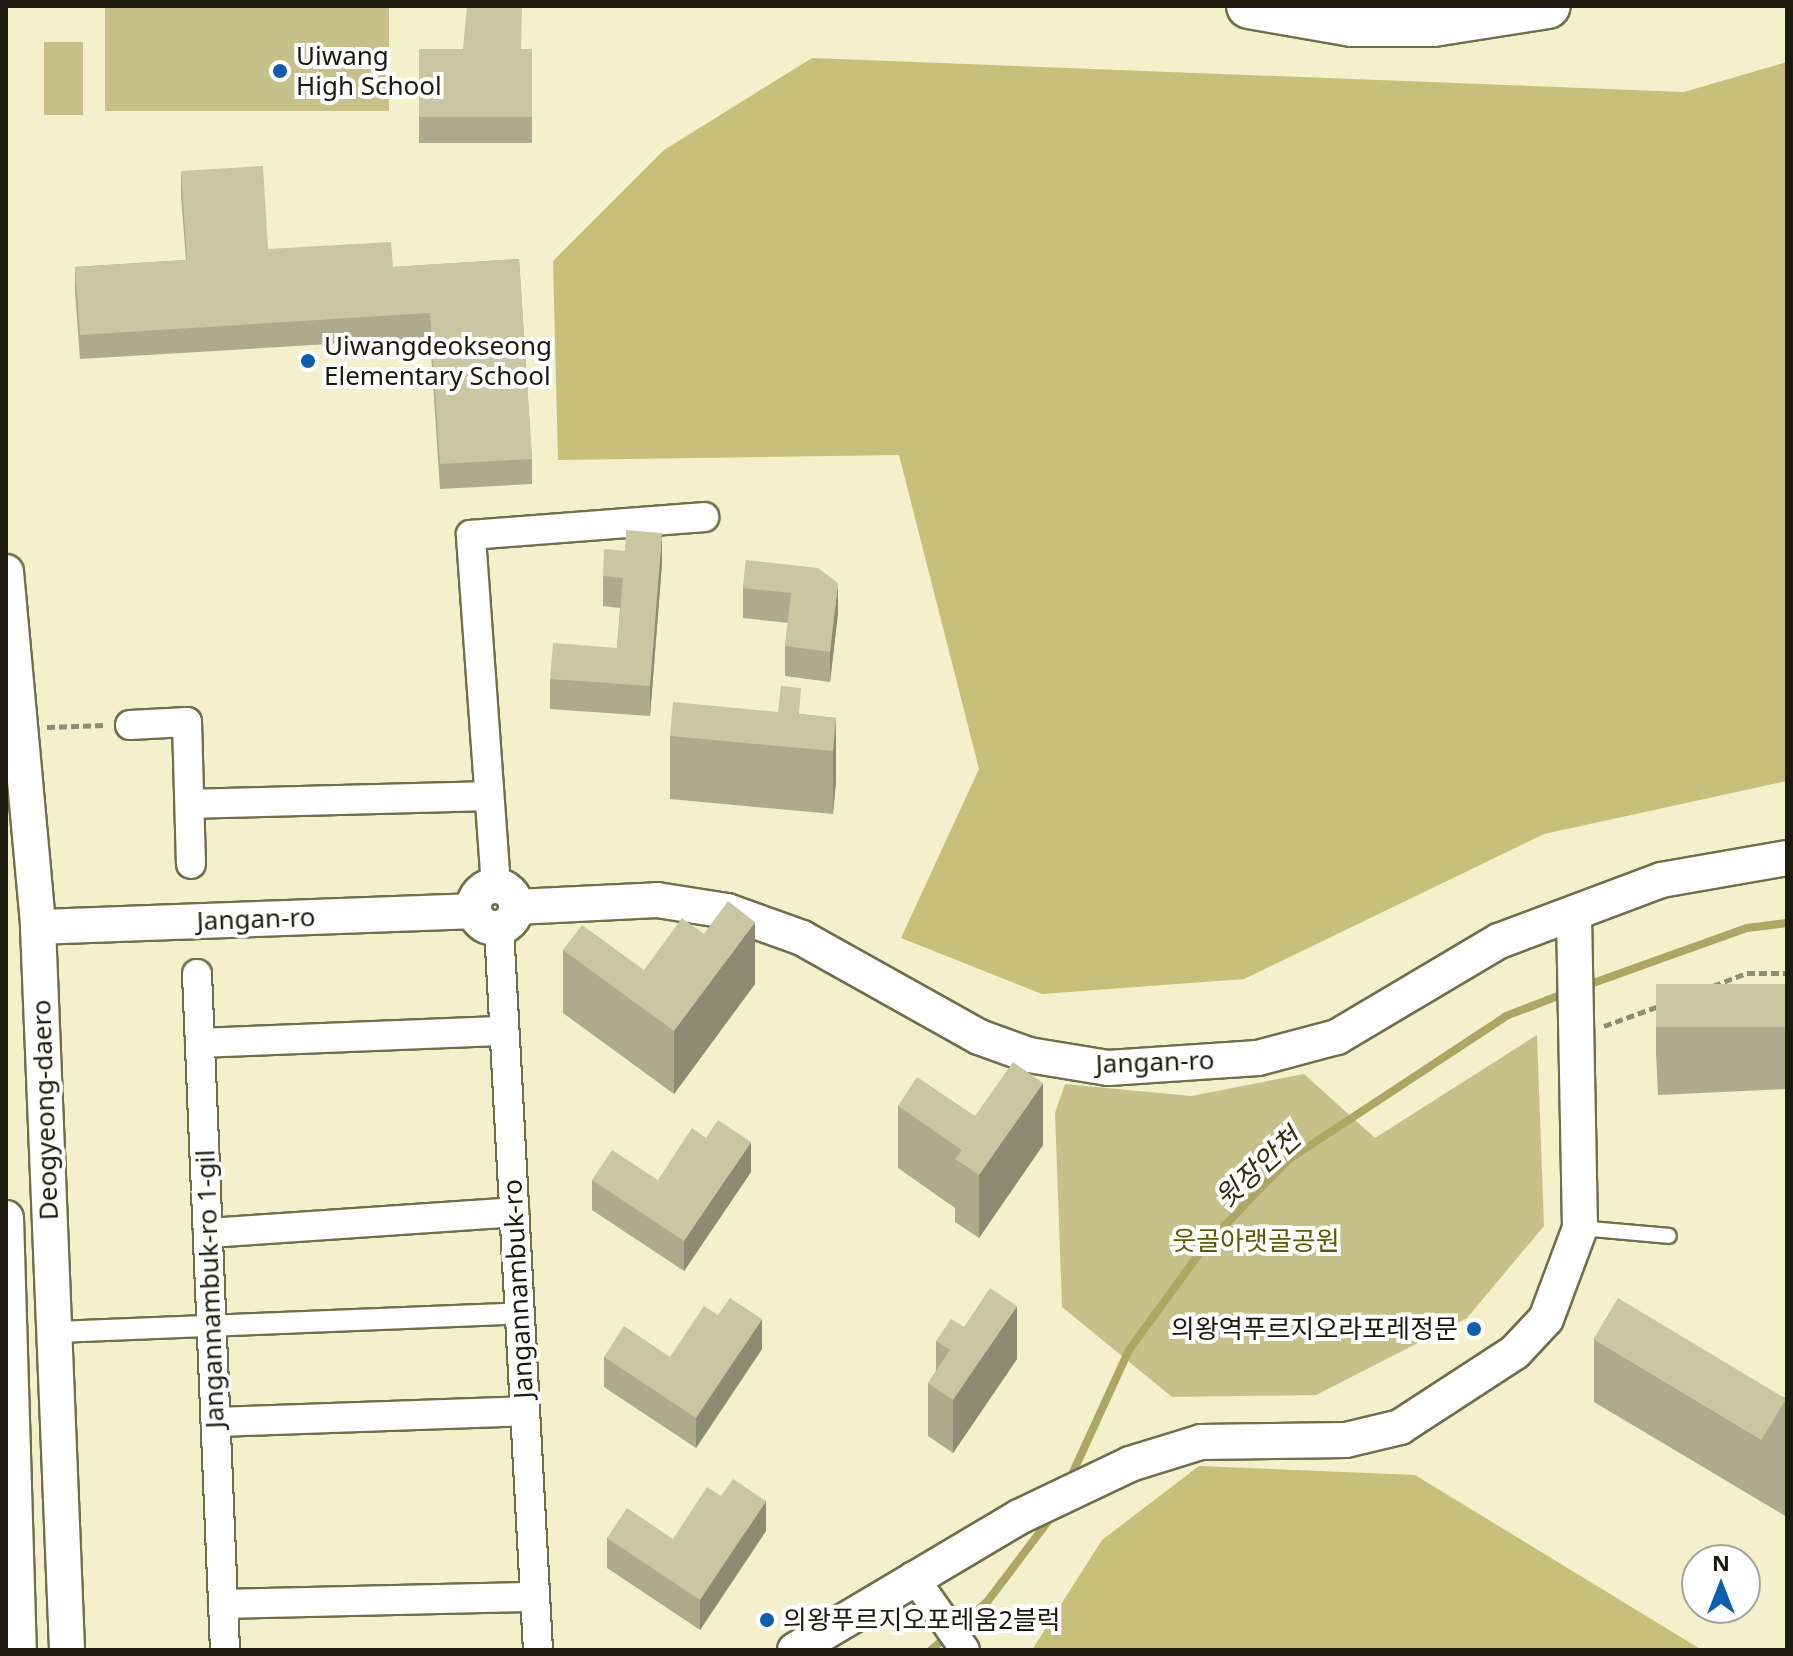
<!DOCTYPE html>
<meta charset="utf-8">
<style>
body{margin:0}
#map{position:relative;width:1793px;height:1656px;overflow:hidden;background:#f3f0cb;font-family:"Noto Sans","Noto Sans KR",sans-serif}
div>[style]{position:absolute}
.green>*{inset:0;background:#c7c189;transform-origin:0 0}
.forest>*{inset:0;background:#c7c07b}
.stream>*{height:8px;margin:-4px;padding:0 4px;transform-origin:4px;border-radius:4px;background:#aea763}
.path>*{height:5px;margin-top:-2.5px;transform-origin:0;background:repeating-linear-gradient(90deg,#8e8c72 0 8px,transparent 0 12px)}
.roads{filter:drop-shadow(2px 0 #716e4d) drop-shadow(-2px 0 #716e4d) drop-shadow(0 2px #716e4d) drop-shadow(0 -2px #716e4d)}
.service>*{height:14px;margin:-7px;padding:0 7px;transform-origin:7px;border-radius:7px;background:#fff}
.pedestrian>*{height:20px;margin:-10px;padding:0 10px;transform-origin:10px;border-radius:10px;background:#fff}
.minor>*{height:28px;margin:-14px;padding:0 14px;transform-origin:14px;border-radius:14px;background:#fff}
.tertiary>*{height:34px;margin:-17px;padding:0 17px;transform-origin:17px;border-radius:17px;background:#fff}
.tertiary>.ring{margin:-17px;padding:0;box-sizing:content-box;background:none;border:34px solid #fff;border-radius:50%}
.motorway>*{height:44px;margin:-22px;padding:0 22px;transform-origin:22px;border-radius:22px;background:#fff}
.wall>*{inset:0;background:#aeaa8b;transform-origin:0 0}
.shaded-wall>*{inset:0;background:#8d8b71}
.building>*{inset:0;background:#cac6a2;transform-origin:0 0}
.dots>*{width:22px;height:22px;translate:-50% -50%;box-sizing:border-box;border:4px solid #fff;border-radius:50%}
span{translate:-50% -50%;white-space:nowrap;text-align:center;line-height:1.15;-webkit-text-stroke:8px #fff;paint-order:stroke}
.poi-label{font-size:26px;color:#1b1a0d}
.left{translate:0 -50%;text-align:left}
.right{translate:-100% -50%;text-align:right}
.street-label{font-size:26px;color:#1b1a0d}
.park-label{font-size:26px;color:#615800}
.water-label{font-size:28px;color:#302d0e;font-style:italic}
.frame{position:absolute;inset:0;border:8px solid #1b1a0d;pointer-events:none}
.north{position:absolute;left:1681px;top:1544px;width:80px;height:80px;box-sizing:border-box;background:#fff;border:2px solid #a4a39e;border-radius:50%;rotate:0deg;font-size:22px;font-weight:700;line-height:32px;text-align:center;color:#1b1a0d}
.north::after{content:'';display:block;margin:auto;width:28px;height:36px;background:#0c5fad;clip-path:polygon(50% 0,100% 100%,50% 72%,0 100%)}
</style>
<div id="map">
<div class="green">
<i style="left:105px;top:6px;width:284px;height:105px"></i>
<i style="left:44px;top:42px;width:39px;height:73px"></i>
<i style="clip-path:polygon(1537px 1035px,1544px 1226px,1467px 1318px,1316px 1395px,1172px 1397px,1062px 1307px,1055px 1113px,1065px 1084px,1191px 1096px,1304px 1074px,1375px 1138px)"></i>
</div>
<div class="forest">
<i style="clip-path:polygon(812px 58px,1684px 92px,1787px 62px,1787px 781px,1544px 834px,1244px 979px,1042px 994px,901px 938px,979px 769px,899px 455px,558px 460px,553px 261px,664px 150px)"></i>
<i style="clip-path:polygon(1199px 1466px,1415px 1475px,1702px 1650px,1032px 1650px,1102px 1540px)"></i>
</div>
<div class="stream">
<i style="left:1582px;top:987px;width:175px;rotate:-19.7deg"></i>
<i style="left:1747px;top:928px;width:40px;rotate:-7.1deg"></i>
<i style="left:1069px;top:1481px;width:144px;rotate:-65.4deg"></i>
<i style="left:1129px;top:1350px;width:127px;rotate:-53.9deg"></i>
<i style="left:1204px;top:1247px;width:121px;rotate:-46deg"></i>
<i style="left:1288px;top:1160px;width:261px;rotate:-33.4deg"></i>
<i style="left:1506px;top:1016px;width:64px;rotate:-21deg"></i>
<i style="left:931px;top:1650px;width:74px;rotate:-40.6deg"></i>
<i style="left:987px;top:1602px;width:113px;rotate:-52.9deg"></i>
</div>
<div class="path">
<i style="left:47px;top:727px;width:58px;rotate:-2deg"></i>
<i style="left:1702px;top:990px;width:48px;rotate:-20.7deg"></i>
<i style="left:1747px;top:973px;width:40px"></i>
<i style="left:1604px;top:1026px;width:59px;rotate:-20deg"></i>
</div>
<div class="roads">
<div class="service">
<i style="left:1580px;top:1228px;width:89px;rotate:5.1deg"></i>
</div>
<div class="pedestrian">
<i style="left:54px;top:1332px;width:466px;rotate:-2.3deg"></i>
</div>
<div class="minor">
<i style="left:130px;top:725px;width:57px;rotate:-3deg"></i>
<i style="left:187px;top:722px;width:142px;rotate:88.4deg"></i>
<i style="left:190px;top:804px;width:298px;rotate:-1.5deg"></i>
<i style="left:496px;top:886px;width:352px;rotate:-94.1deg"></i>
<i style="left:471px;top:535px;width:234px;rotate:-4.4deg"></i>
<i style="left:499px;top:928px;width:723px;rotate:86.91deg"></i>
<i style="left:197px;top:974px;width:677px;rotate:87.63deg"></i>
<i style="left:200px;top:1043px;width:304px;rotate:-2.3deg"></i>
<i style="left:208px;top:1233px;width:307px;rotate:-3.9deg"></i>
<i style="left:216px;top:1422px;width:309px;rotate:-2deg"></i>
<i style="left:913px;top:1576px;width:90px;rotate:54.9deg"></i>
<i style="left:223px;top:1604px;width:312px;rotate:-1.3deg"></i>
</div>
<div class="tertiary">
<i style="left:6px;top:572px;width:356px;rotate:84.8deg"></i>
<i style="left:38px;top:927px;width:724px;rotate:87.7deg"></i>
<i class="ring" style="left:474px;top:886px;width:8px;height:8px"></i>
<i style="left:516px;top:907px;width:141px;rotate:-2.8deg"></i>
<i style="left:657px;top:900px;width:71px;rotate:8.9deg"></i>
<i style="left:727px;top:911px;width:80px;rotate:19.8deg"></i>
<i style="left:802px;top:938px;width:203px;rotate:29.2deg"></i>
<i style="left:979px;top:1037px;width:53px;rotate:19.8deg"></i>
<i style="left:1029px;top:1055px;width:80px;rotate:9.3deg"></i>
<i style="left:1108px;top:1068px;width:150px;rotate:-3.8deg"></i>
<i style="left:1258px;top:1058px;width:82px;rotate:-14.9deg"></i>
<i style="left:1337px;top:1037px;width:188px;rotate:-30.7deg"></i>
<i style="left:1499px;top:941px;width:173px;rotate:-20.6deg"></i>
<i style="left:1661px;top:880px;width:128px;rotate:-9.9deg"></i>
<i style="left:38px;top:927px;width:436px;rotate:-2.1deg"></i>
<i style="left:6px;top:1218px;width:432px;rotate:88.3deg"></i>
<i style="left:795px;top:1650px;width:261px;rotate:-30.7deg"></i>
<i style="left:1019px;top:1517px;width:123px;rotate:-25.5deg"></i>
<i style="left:1130px;top:1464px;width:74px;rotate:-17.2deg"></i>
<i style="left:1201px;top:1442px;width:145px;rotate:-0.8deg"></i>
<i style="left:1346px;top:1440px;width:56px;rotate:-13.5deg"></i>
<i style="left:1400px;top:1427px;width:137px;rotate:-33.1deg"></i>
<i style="left:1515px;top:1352px;width:45px;rotate:-46.8deg"></i>
<i style="left:1546px;top:1319px;width:97px;rotate:-69.5deg"></i>
<i style="left:1580px;top:1228px;width:312px;rotate:-91.1deg"></i>
</div>
<div class="motorway">
<i style="left:1249px;top:6px;width:105px;rotate:9.9deg"></i>
<i style="left:1352px;top:24px;width:81px"></i>
<i style="left:1433px;top:24px;width:116px;rotate:-8.9deg"></i>
</div>
</div>
<div class="wall">
<i style="left:419px;top:49px;width:113px;height:94px"></i>
<i style="clip-path:polygon(181px 171px,268px 249px,393px 267px,519px 259px,532px 459px,532px 484px,440px 489px,430px 338px,80px 359px,75px 292px,75px 267px,186px 260px,181px 196px)"></i>
<i style="clip-path:polygon(746px 560px,838px 613px,830px 682px,785px 676px,785px 646px,788px 623px,743px 618px,743px 588px)"></i>
<i style="clip-path:polygon(662px 563px,650px 716px,550px 709px,550px 679px,617px 648px,620px 608px,603px 606px,603px 576px)"></i>
<i style="clip-path:polygon(801px 714px,836px 718px,836px 781px,833px 814px,670px 799px,670px 736px)"></i>
<i style="clip-path:polygon(704px 934px,755px 984px,674px 1094px,563px 1013px,563px 950px,644px 970px)"></i>
<i style="clip-path:polygon(1787px 984px,1787px 1089px,1658px 1095px,1656px 1052px,1656px 990px)"></i>
<i style="clip-path:polygon(898px 1106px,975px 1116px,1043px 1145px,979px 1238px,955px 1222px,955px 1208px,898px 1168px)"></i>
<i style="clip-path:polygon(751px 1172px,684px 1271px,592px 1210px,592px 1180px,658px 1180px)"></i>
<i style="clip-path:polygon(1594px 1339px,1787px 1398px,1787px 1517px,1594px 1402px)"></i>
<i style="clip-path:polygon(936px 1341px,1017px 1359px,953px 1453px,928px 1436px,928px 1383px,936px 1371px)"></i>
<i style="clip-path:polygon(762px 1349px,696px 1448px,604px 1387px,604px 1357px,670px 1357px)"></i>
<i style="clip-path:polygon(766px 1531px,700px 1630px,607px 1568px,607px 1538px,673px 1539px)"></i>
</div>
<div class="shaded-wall">
<i style="clip-path:polygon(662px 533px,662px 563px,650px 716px,650px 686px)"></i>
<i style="clip-path:polygon(838px 583px,838px 613px,830px 682px,830px 652px)"></i>
<i style="clip-path:polygon(836px 718px,836px 781px,833px 814px,833px 751px)"></i>
<i style="clip-path:polygon(755px 922px,755px 984px,674px 1094px,674px 1031px)"></i>
<i style="clip-path:polygon(1043px 1083px,1043px 1145px,979px 1238px,979px 1175px)"></i>
<i style="clip-path:polygon(751px 1142px,751px 1172px,684px 1271px,684px 1241px)"></i>
<i style="clip-path:polygon(1017px 1306px,1017px 1359px,953px 1453px,953px 1400px)"></i>
<i style="clip-path:polygon(762px 1319px,762px 1349px,696px 1448px,696px 1418px)"></i>
<i style="clip-path:polygon(766px 1501px,766px 1531px,700px 1630px,700px 1600px)"></i>
</div>
<div class="building">
<i style="clip-path:polygon(467px 6px,522px 6px,521px 49px,532px 49px,532px 117px,419px 117px,419px 49px,463px 49px)"></i>
<i style="clip-path:polygon(263px 166px,268px 249px,391px 242px,393px 267px,519px 259px,532px 459px,440px 464px,430px 313px,80px 335px,75px 267px,187px 260px,181px 171px)"></i>
<i style="clip-path:polygon(626px 530px,662px 533px,650px 686px,550px 679px,553px 643px,617px 648px,623px 578px,603px 576px,604px 549px,625px 551px)"></i>
<i style="clip-path:polygon(746px 560px,818px 568px,838px 583px,830px 652px,785px 646px,791px 593px,743px 588px)"></i>
<i style="clip-path:polygon(781px 686px,801px 688px,799px 714px,836px 718px,833px 751px,670px 736px,673px 702px,778px 712px)"></i>
<i style="clip-path:polygon(728px 901px,755px 922px,674px 1031px,563px 950px,582px 925px,644px 970px,682px 918px,704px 934px)"></i>
<i style="left:1787px;top:984px;width:43px;height:131px;rotate:90deg"></i>
<i style="clip-path:polygon(1013px 1062px,1043px 1083px,979px 1175px,955px 1159px,962px 1150px,898px 1106px,917px 1077px,975px 1116px)"></i>
<i style="clip-path:polygon(718px 1120px,751px 1142px,684px 1241px,592px 1180px,612px 1150px,658px 1180px,692px 1128px,706px 1138px)"></i>
<i style="clip-path:polygon(990px 1288px,1017px 1306px,953px 1400px,928px 1383px,950px 1350px,936px 1341px,951px 1319px,964px 1327px)"></i>
<i style="clip-path:polygon(730px 1298px,762px 1319px,696px 1418px,604px 1357px,624px 1326px,670px 1357px,704px 1306px,718px 1315px)"></i>
<i style="left:1618px;top:1298px;width:196px;height:48px;rotate:31deg"></i>
<i style="clip-path:polygon(733px 1479px,766px 1501px,700px 1600px,607px 1538px,627px 1508px,673px 1539px,707px 1487px,721px 1496px)"></i>
</div>
<div class="dots">
<i style="left:280px;top:71px;background:#0c5fad"></i>
<i style="left:308px;top:361px;background:#0c5fad"></i>
<i style="left:1474px;top:1329px;background:#0c5fad"></i>
<i style="left:767px;top:1620px;background:#0c5fad"></i>
</div>
<div class="poi-label">
<span class="left" style="left:296px;top:71px">Uiwang<br>High School</span>
<span class="left" style="left:324px;top:361px">Uiwangdeokseong<br>Elementary School</span>
<span class="right" style="left:1458px;top:1329px">의왕역푸르지오라포레정문</span>
<span class="left" style="left:783px;top:1620px">의왕푸르지오포레움2블럭</span>
</div>
<div class="street-label">
<span style="left:256px;top:919px;rotate:-2deg">Jangan-ro</span>
<span style="left:1155px;top:1062px;rotate:-2deg">Jangan-ro</span>
<span style="left:45px;top:1110px;rotate:-92deg">Deogyeong-daero</span>
<span style="left:210px;top:1289px;rotate:-92deg">Jangannambuk-ro 1-gil</span>
<span style="left:518px;top:1289px;rotate:-93deg">Jangannambuk-ro</span>
</div>
<div class="park-label">
<span style="left:1256px;top:1241px">웃골아랫골공원</span>
</div>
<div class="water-label">
<span style="left:1257px;top:1167px;rotate:-42deg">윗장안천</span>
</div>
<div class="frame"></div>
<div class="north">N</div>
</div>
